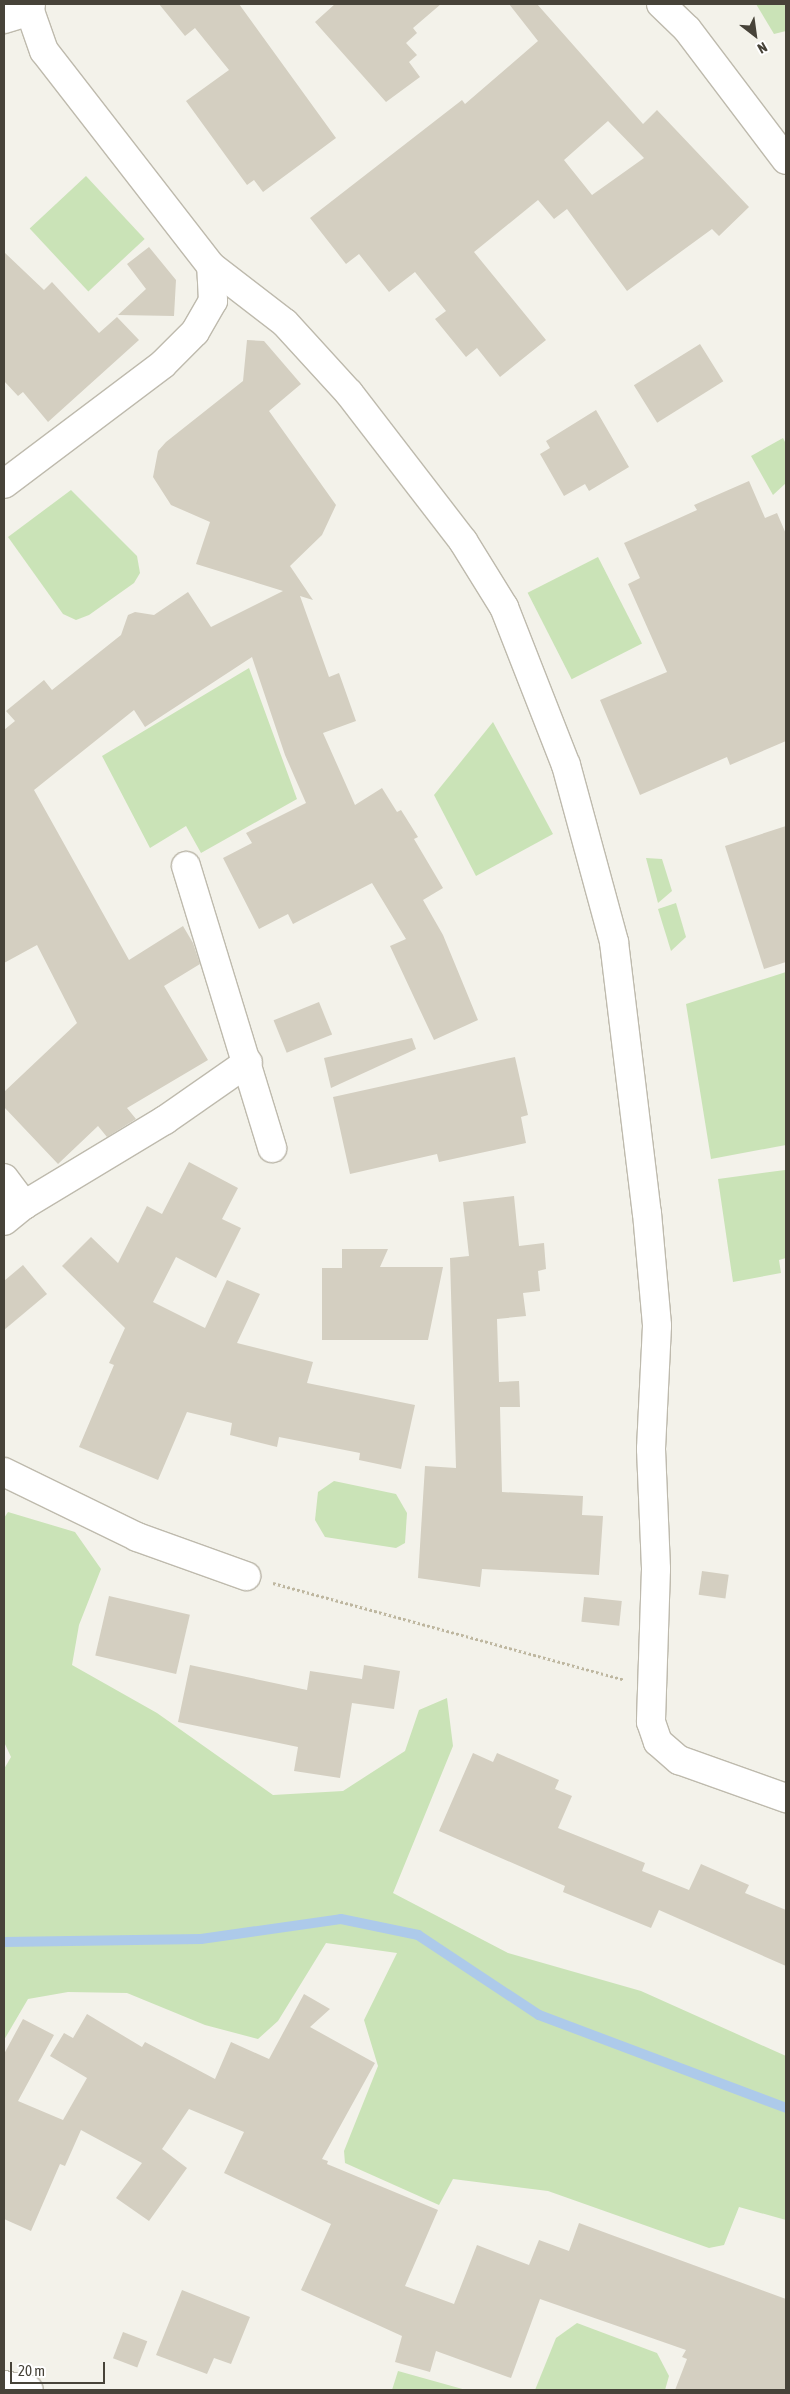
<!DOCTYPE html>
<style>
body{margin:0}
#map{position:relative;width:790px;height:2394px;overflow:hidden;background:#f3f2ea;font-family:"Asap Condensed",sans-serif}
div>[style]{position:absolute}
.green>*{inset:0;background:#cae3b7;transform-origin:0 0}
.stream>*{height:10px;margin:-5px;padding:0 5px;transform-origin:5px;border-radius:5px;background:#adcaea}
.building>*{inset:0;background:#d4cfc1;transform-origin:0 0}
.path>*{height:3px;margin-top:-1.5px;transform-origin:0;background:repeating-linear-gradient(90deg,#beb7a0 0 2.5px,transparent 0 5px)}
.roads{filter:drop-shadow(1px 0 #bebaad) drop-shadow(-1px 0 #bebaad) drop-shadow(0 1px #bebaad) drop-shadow(0 -1px #bebaad)}
.minor>*{height:28px;margin:-14px;padding:0 14px;transform-origin:14px;border-radius:14px;background:#fff}
span{translate:-50% -50%;white-space:nowrap;text-align:center;line-height:1.15;-webkit-text-stroke:4px #fff;paint-order:stroke}
.frame{position:absolute;inset:0;border:5px solid #474339;pointer-events:none}
.north{position:absolute;left:730px;top:10px;width:50px;height:50px;-webkit-text-stroke:4px #fff;paint-order:stroke;rotate:150deg;font-size:14px;font-weight:700;line-height:20px;text-align:center;color:#474339}
.north::after{content:'';display:block;margin:auto;width:18px;height:22px;background:#474339;clip-path:polygon(50% 0,100% 100%,50% 72%,0 100%)}
.scale{position:absolute;left:10px;top:2362px;width:95px;height:22px;box-sizing:border-box;border:2px solid #474339;border-top:0;padding-left:6px;font-size:15px;line-height:18px;white-space:nowrap;color:#474339;-webkit-text-stroke:4px #fff;paint-order:stroke}
</style>
<div id="map">
<div class="green">
<i style="clip-path:polygon(756px 4px,786px 4px,786px 31px,774px 34px)"></i>
<i style="left:86px;top:176px;width:86px;height:77px;rotate:47deg"></i>
<i style="clip-path:polygon(783px 438px,786px 444px,786px 483px,773px 495px,751px 456px)"></i>
<i style="clip-path:polygon(71px 490px,137px 556px,140px 573px,134px 583px,89px 615px,76px 620px,63px 614px,8px 537px)"></i>
<i style="left:598px;top:557px;width:97px;height:79px;rotate:63deg"></i>
<i style="clip-path:polygon(249px 668px,297px 799px,201px 853px,186px 826px,150px 848px,102px 756px)"></i>
<i style="clip-path:polygon(493px 722px,553px 834px,476px 876px,434px 795px)"></i>
<i style="clip-path:polygon(646px 858px,662px 859px,672px 891px,658px 903px)"></i>
<i style="clip-path:polygon(676px 903px,686px 937px,671px 951px,658px 909px)"></i>
<i style="clip-path:polygon(786px 972px,786px 1145px,711px 1159px,686px 1004px)"></i>
<i style="clip-path:polygon(785px 1170px,786px 1258px,779px 1260px,781px 1273px,733px 1282px,718px 1179px)"></i>
<i style="clip-path:polygon(334px 1481px,396px 1494px,407px 1513px,405px 1543px,396px 1548px,325px 1537px,315px 1520px,318px 1492px)"></i>
<i style="clip-path:polygon(8px 1512px,75px 1532px,101px 1569px,79px 1625px,72px 1665px,157px 1713px,273px 1795px,343px 1791px,405px 1751px,419px 1710px,447px 1698px,453px 1746px,393px 1893px,508px 1953px,641px 1991px,786px 2056px,786px 2220px,739px 2207px,724px 2245px,709px 2248px,548px 2191px,453px 2179px,439px 2205px,345px 2163px,344px 2151px,378px 2066px,364px 2020px,397px 1953px,326px 1943px,278px 2021px,258px 2039px,205px 2025px,127px 1993px,68px 1992px,28px 1999px,4px 2040px,4px 1769px,11px 1757px,4px 1742px,4px 1518px)"></i>
<i style="clip-path:polygon(577px 2323px,657px 2353px,669px 2376px,665px 2390px,535px 2390px,556px 2338px)"></i>
<i style="clip-path:polygon(398px 2371px,466px 2390px,467px 2390px,392px 2390px)"></i>
</div>
<div class="stream">
<i style="left:4px;top:1942px;width:197px;rotate:-0.9deg"></i>
<i style="left:201px;top:1939px;width:141px;rotate:-8.1deg"></i>
<i style="left:341px;top:1919px;width:79px;rotate:11.7deg"></i>
<i style="left:418px;top:1935px;width:145px;rotate:33.5deg"></i>
<i style="left:539px;top:2015px;width:264px;rotate:20.6deg"></i>
</div>
<div class="building">
<i style="clip-path:polygon(159px 4px,239px 4px,336px 138px,263px 192px,254px 180px,247px 185px,186px 101px,229px 70px,195px 28px,185px 36px)"></i>
<i style="clip-path:polygon(335px 4px,441px 4px,413px 28px,417px 33px,406px 43px,417px 55px,409px 62px,420px 77px,386px 102px,315px 22px)"></i>
<i style="clip-path:polygon(evenodd,509px 4px,537px 4px,643px 124px,657px 110px,749px 207px,719px 236px,712px 229px,627px 291px,567px 209px,554px 219px,538px 200px,474px 252px,546px 340px,500px 377px,477px 348px,466px 357px,435px 319px,446px 311px,415px 272px,389px 292px,359px 254px,346px 264px,310px 218px,462px 100px,465px 104px,538px 41px,509px 4px,608px 121px,644px 158px,592px 195px,564px 160px,608px 121px)"></i>
<i style="clip-path:polygon(149px 247px,176px 280px,174px 316px,118px 315px,146px 289px,127px 264px)"></i>
<i style="clip-path:polygon(4px 252px,44px 290px,52px 282px,99px 333px,117px 317px,139px 340px,48px 422px,23px 392px,18px 396px,4px 381px)"></i>
<i style="clip-path:polygon(247px 340px,264px 341px,301px 384px,269px 411px,336px 505px,322px 535px,290px 566px,313px 600px,300px 596px,329px 677px,339px 673px,356px 721px,323px 733px,355px 805px,382px 788px,397px 812px,401px 810px,418px 837px,414px 839px,443px 888px,423px 900px,443px 935px,478px 1020px,434px 1040px,390px 946px,406px 939px,372px 883px,293px 924px,288px 914px,259px 929px,223px 858px,252px 843px,246px 833px,306px 803px,285px 755px,252px 657px,145px 727px,134px 710px,34px 790px,129px 960px,183px 926px,193px 943px,200px 964px,164px 986px,208px 1060px,127px 1108px,136px 1119px,107px 1137px,98px 1126px,58px 1164px,4px 1107px,4px 1092px,77px 1023px,37px 945px,4px 963px,4px 730px,15px 721px,6px 711px,44px 680px,52px 690px,121px 635px,128px 615px,135px 612px,154px 615px,188px 592px,211px 627px,283px 591px,196px 564px,210px 522px,171px 505px,153px 477px,158px 451px,166px 442px,243px 381px)"></i>
<i style="left:700px;top:344px;width:44px;height:78px;rotate:58deg"></i>
<i style="clip-path:polygon(596px 410px,629px 467px,589px 491px,585px 484px,564px 496px,540px 454px,550px 448px,546px 441px)"></i>
<i style="clip-path:polygon(749px 481px,765px 518px,777px 513px,786px 534px,786px 741px,730px 765px,727px 757px,640px 795px,600px 700px,667px 672px,628px 584px,640px 578px,624px 543px,697px 510px,694px 505px)"></i>
<i style="clip-path:polygon(786px 826px,786px 962px,764px 969px,725px 846px)"></i>
<i style="left:319px;top:1002px;width:35px;height:49px;rotate:68deg"></i>
<i style="clip-path:polygon(412px 1038px,416px 1049px,331px 1088px,324px 1058px)"></i>
<i style="clip-path:polygon(515px 1057px,528px 1115px,521px 1117px,526px 1143px,439px 1162px,437px 1154px,350px 1174px,333px 1097px)"></i>
<i style="clip-path:polygon(189px 1162px,238px 1188px,222px 1219px,241px 1228px,216px 1278px,176px 1257px,153px 1302px,205px 1328px,227px 1280px,260px 1294px,237px 1343px,313px 1362px,307px 1383px,415px 1405px,401px 1469px,359px 1460px,360px 1453px,279px 1437px,277px 1447px,230px 1435px,232px 1423px,187px 1412px,158px 1480px,79px 1447px,114px 1365px,109px 1363px,125px 1328px,62px 1266px,91px 1237px,118px 1263px,147px 1206px,162px 1214px)"></i>
<i style="clip-path:polygon(514px 1196px,519px 1246px,544px 1243px,546px 1269px,538px 1271px,540px 1291px,523px 1293px,526px 1316px,497px 1319px,499px 1382px,519px 1381px,520px 1407px,500px 1407px,502px 1492px,583px 1496px,582px 1515px,603px 1516px,599px 1575px,482px 1569px,480px 1587px,418px 1578px,425px 1466px,456px 1468px,450px 1258px,469px 1256px,463px 1202px)"></i>
<i style="clip-path:polygon(342px 1249px,388px 1249px,380px 1267px,443px 1267px,428px 1340px,322px 1340px,322px 1268px,342px 1268px)"></i>
<i style="clip-path:polygon(23px 1265px,47px 1294px,4px 1330px,4px 1281px)"></i>
<i style="left:702px;top:1571px;width:27px;height:24px;rotate:8deg"></i>
<i style="left:109px;top:1596px;width:83px;height:61px;rotate:13deg"></i>
<i style="left:584px;top:1597px;width:38px;height:25px;rotate:6deg"></i>
<i style="clip-path:polygon(190px 1665px,307px 1690px,310px 1671px,362px 1679px,364px 1665px,400px 1671px,394px 1709px,352px 1703px,340px 1778px,294px 1771px,298px 1747px,178px 1722px)"></i>
<i style="clip-path:polygon(473px 1753px,493px 1762px,497px 1753px,559px 1780px,555px 1789px,572px 1796px,558px 1828px,645px 1863px,642px 1871px,689px 1890px,701px 1864px,749px 1885px,745px 1893px,786px 1910px,786px 1966px,659px 1910px,651px 1928px,563px 1892px,565px 1886px,439px 1831px)"></i>
<i style="clip-path:polygon(304px 1994px,330px 2009px,310px 2027px,375px 2063px,322px 2159px,328px 2161px,327px 2164px,438px 2210px,405px 2286px,454px 2304px,477px 2245px,529px 2265px,539px 2240px,569px 2251px,579px 2223px,786px 2299px,786px 2390px,675px 2390px,687px 2359px,682px 2357px,686px 2350px,540px 2299px,511px 2378px,436px 2351px,430px 2372px,395px 2362px,402px 2336px,301px 2290px,331px 2224px,224px 2173px,244px 2132px,189px 2109px,162px 2149px,187px 2168px,149px 2221px,116px 2198px,142px 2163px,81px 2130px,65px 2166px,60px 2164px,31px 2231px,4px 2219px,4px 2054px,23px 2019px,54px 2035px,18px 2101px,63px 2120px,87px 2078px,50px 2056px,64px 2033px,73px 2038px,87px 2014px,142px 2047px,145px 2042px,215px 2079px,231px 2042px,269px 2059px)"></i>
<i style="clip-path:polygon(182px 2290px,250px 2317px,231px 2364px,214px 2358px,207px 2374px,156px 2355px)"></i>
<i style="left:123px;top:2332px;width:26px;height:28px;rotate:21deg"></i>
</div>
<div class="path">
<i style="left:273px;top:1583px;width:364px;rotate:15.4deg"></i>
</div>
<div class="roads">
<div class="minor">
<i style="left:661px;top:4px;width:36px;rotate:44deg"></i>
<i style="left:687px;top:29px;width:164px;rotate:52.9deg"></i>
<i style="left:4px;top:19px;width:27px;rotate:-17deg"></i>
<i style="left:211px;top:266px;width:93px;rotate:37.6deg"></i>
<i style="left:285px;top:323px;width:95px;rotate:47.6deg"></i>
<i style="left:349px;top:393px;width:187px;rotate:52.4deg"></i>
<i style="left:463px;top:541px;width:78px;rotate:58.2deg"></i>
<i style="left:504px;top:607px;width:170px;rotate:68.6deg"></i>
<i style="left:566px;top:765px;width:183px;rotate:74.8deg"></i>
<i style="left:614px;top:942px;width:273px;rotate:83.1deg"></i>
<i style="left:647px;top:1213px;width:113px;rotate:84.9deg"></i>
<i style="left:657px;top:1326px;width:123px;rotate:92.8deg"></i>
<i style="left:651px;top:1449px;width:120px;rotate:87.6deg"></i>
<i style="left:656px;top:1569px;width:153px;rotate:91.9deg"></i>
<i style="left:651px;top:1722px;width:21px;rotate:71deg"></i>
<i style="left:658px;top:1742px;width:28px;rotate:41deg"></i>
<i style="left:679px;top:1760px;width:114px;rotate:19.6deg"></i>
<i style="left:4px;top:484px;width:199px;rotate:-37deg"></i>
<i style="left:163px;top:364px;width:45px;rotate:-45deg"></i>
<i style="left:195px;top:332px;width:36px;rotate:-60deg"></i>
<i style="left:213px;top:301px;width:35px;rotate:-93deg"></i>
<i style="left:211px;top:266px;width:272px;rotate:-127.8deg"></i>
<i style="left:44px;top:51px;width:42px;rotate:-109.3deg"></i>
<i style="left:30px;top:11px;width:7px;rotate:-82deg"></i>
<i style="left:186px;top:866px;width:295px;rotate:73deg"></i>
<i style="left:4px;top:1178px;width:34px;rotate:53deg"></i>
<i style="left:4px;top:1221px;width:26px;rotate:-39deg"></i>
<i style="left:24px;top:1205px;width:165px;rotate:-31.1deg"></i>
<i style="left:165px;top:1120px;width:101px;rotate:-34.9deg"></i>
<i style="left:4px;top:1472px;width:148px;rotate:26deg"></i>
<i style="left:137px;top:1537px;width:116px;rotate:19.7deg"></i>
<i style="left:4px;top:2385px;width:25px;rotate:11deg"></i>
</div>
</div>
<div class="frame"></div>
<div class="north">N</div>
<div class="scale">20 m</div>
</div>
